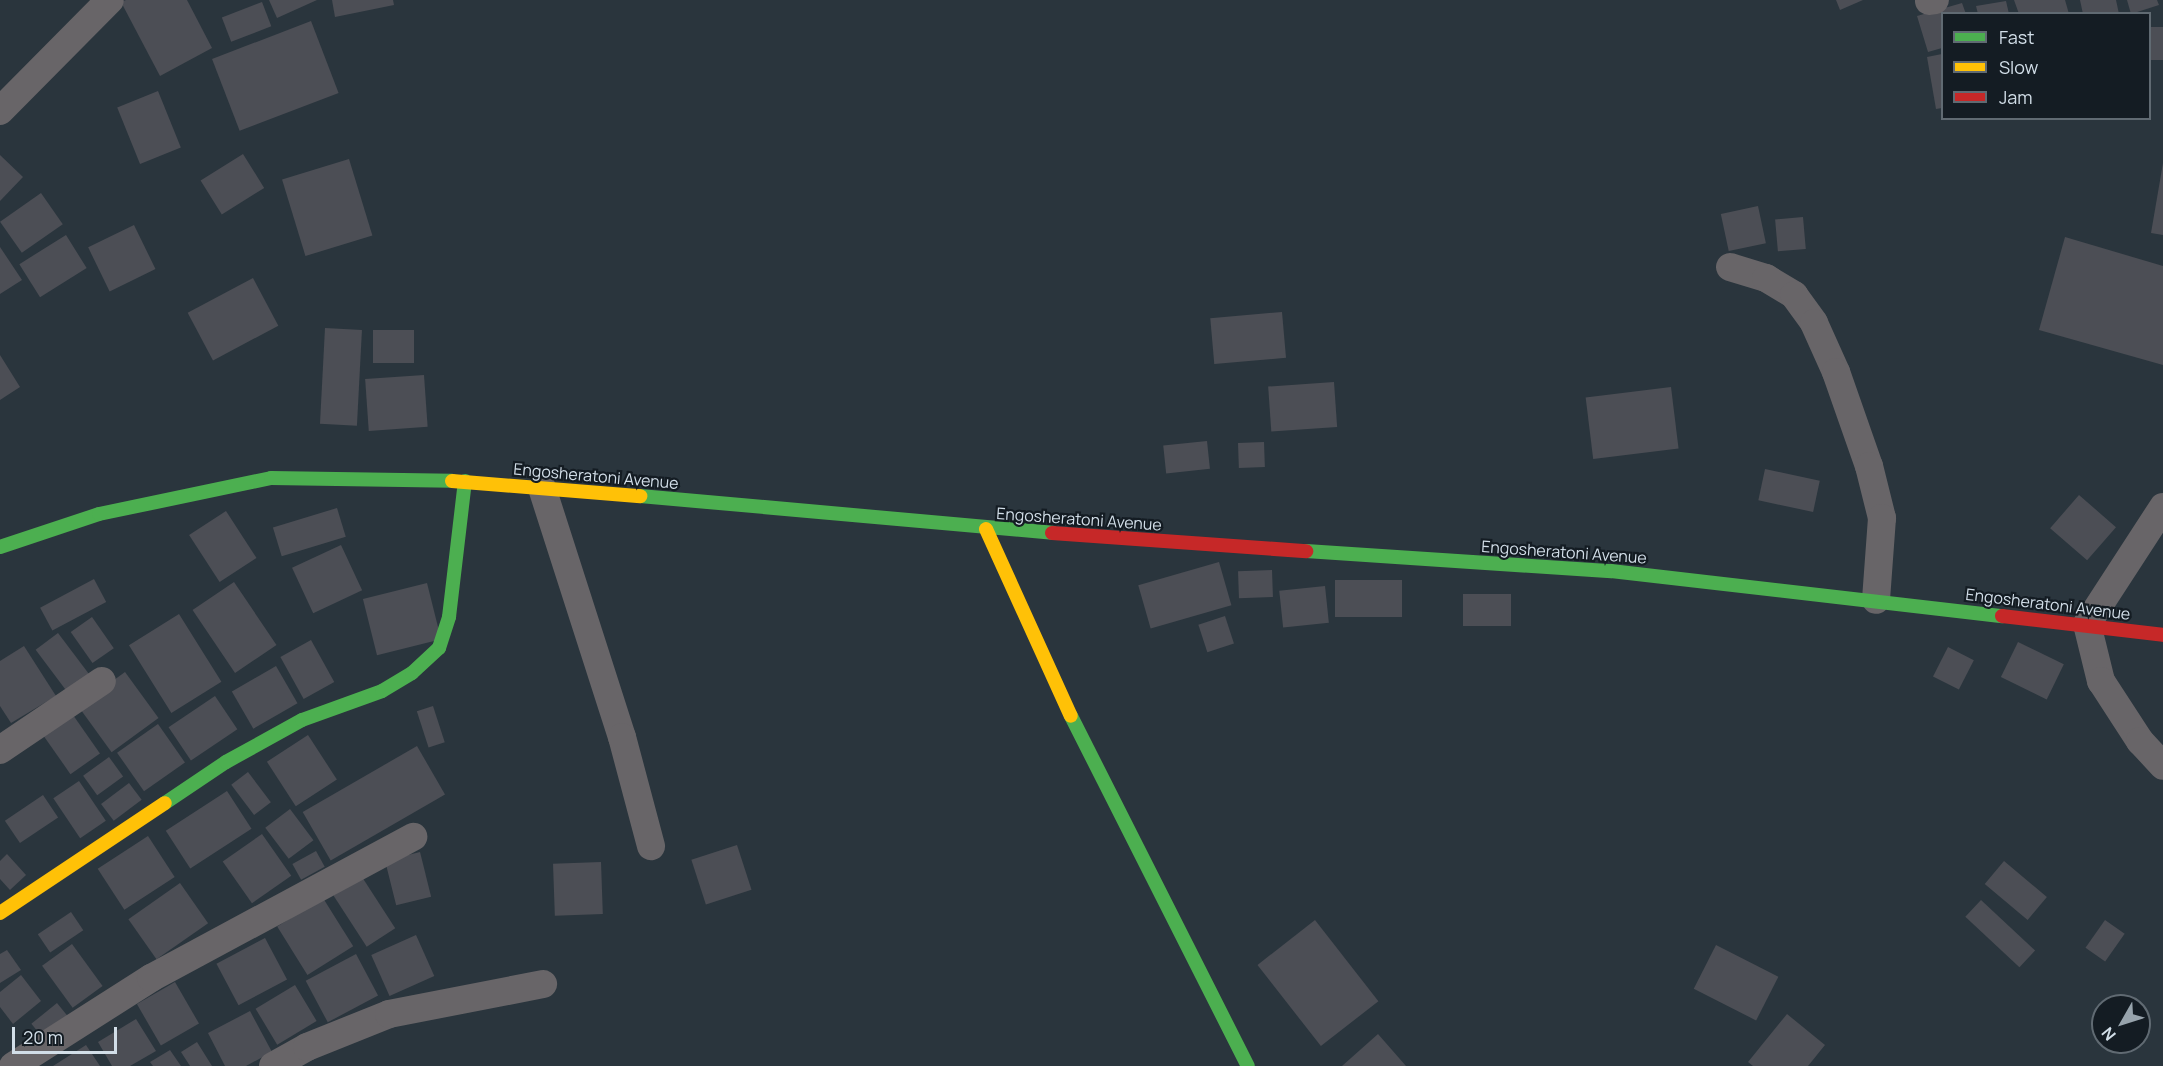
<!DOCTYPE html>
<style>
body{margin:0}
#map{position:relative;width:2163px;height:1066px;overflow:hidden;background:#2a353d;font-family:Manrope,sans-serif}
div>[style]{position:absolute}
.building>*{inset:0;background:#4c4e55;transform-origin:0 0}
.street>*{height:28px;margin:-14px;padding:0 14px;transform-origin:14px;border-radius:14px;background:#686568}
.fast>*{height:14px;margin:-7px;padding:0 7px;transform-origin:7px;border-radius:7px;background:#4caf50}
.slow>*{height:14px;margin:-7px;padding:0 7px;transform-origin:7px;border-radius:7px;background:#ffc107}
.jam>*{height:14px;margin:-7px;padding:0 7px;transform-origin:7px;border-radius:7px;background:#c62828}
span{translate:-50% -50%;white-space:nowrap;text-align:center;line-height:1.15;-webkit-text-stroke:4.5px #141c23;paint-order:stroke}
.street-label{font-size:16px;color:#d2dee8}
.legend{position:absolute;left:1941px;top:12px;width:210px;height:108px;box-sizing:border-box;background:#141c23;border:2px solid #606a72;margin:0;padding:8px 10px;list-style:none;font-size:18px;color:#d2dee8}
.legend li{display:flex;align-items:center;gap:12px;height:30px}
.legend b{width:30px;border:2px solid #606a72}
.north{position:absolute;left:2091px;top:994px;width:60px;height:60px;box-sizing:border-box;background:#141c23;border:2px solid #606a72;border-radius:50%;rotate:231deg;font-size:16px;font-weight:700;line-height:24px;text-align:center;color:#d2dee8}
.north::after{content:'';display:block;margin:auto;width:21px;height:27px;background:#97a3ac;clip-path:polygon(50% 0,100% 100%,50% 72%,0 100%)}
.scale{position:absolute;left:12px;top:1027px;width:105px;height:27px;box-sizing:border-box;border:3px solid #d2dee8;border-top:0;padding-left:8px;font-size:18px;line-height:21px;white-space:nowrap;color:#d2dee8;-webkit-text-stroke:4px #141c23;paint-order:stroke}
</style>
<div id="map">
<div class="building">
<i style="clip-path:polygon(126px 0,187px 0,212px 48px,160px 76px,121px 2px)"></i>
<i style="clip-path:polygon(269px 0,317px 0,277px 18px)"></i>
<i style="clip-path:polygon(332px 0,393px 0,394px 5px,335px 17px)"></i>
<i style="clip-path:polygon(1836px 0,1863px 0,1840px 10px)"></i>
<i style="clip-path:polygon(2014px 0,2065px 0,2069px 14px,2019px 14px)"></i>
<i style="clip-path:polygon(2080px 0,2116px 0,2119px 14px,2083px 14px)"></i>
<i style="clip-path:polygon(2127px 0,2157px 0,2159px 5px,2131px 14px)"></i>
<i style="clip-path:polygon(2006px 1px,2009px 14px,1978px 14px,1976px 6px)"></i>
<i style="left:262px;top:2px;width:26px;height:43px;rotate:69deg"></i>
<i style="clip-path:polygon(1962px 3px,1966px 14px,1942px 14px,1942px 48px,1928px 52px,1917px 16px)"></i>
<i style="left:311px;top:21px;width:77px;height:106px;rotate:69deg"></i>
<i style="left:2163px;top:27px;width:33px;height:13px;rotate:90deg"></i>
<i style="clip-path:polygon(1942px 54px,1942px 108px,1936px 109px,1927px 57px)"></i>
<i style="left:158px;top:91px;width:61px;height:44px;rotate:68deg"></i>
<i style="left:243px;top:154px;width:40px;height:50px;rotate:58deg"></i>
<i style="clip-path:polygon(0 155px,23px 177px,0 201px)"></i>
<i style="left:349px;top:159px;width:80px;height:70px;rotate:73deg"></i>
<i style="clip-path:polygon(2163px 163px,2163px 235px,2151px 233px)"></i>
<i style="left:41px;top:193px;width:38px;height:50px;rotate:55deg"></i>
<i style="left:1758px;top:206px;width:38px;height:38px;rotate:78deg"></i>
<i style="left:1803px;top:217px;width:32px;height:28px;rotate:85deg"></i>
<i style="left:134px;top:225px;width:49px;height:51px;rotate:64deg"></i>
<i style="left:66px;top:235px;width:39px;height:55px;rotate:58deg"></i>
<i style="clip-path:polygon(2065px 237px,2163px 266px,2163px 365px,2039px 330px)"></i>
<i style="clip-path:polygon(0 247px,22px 280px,0 294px)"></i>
<i style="left:253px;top:278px;width:54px;height:74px;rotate:62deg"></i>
<i style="left:1282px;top:312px;width:46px;height:72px;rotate:85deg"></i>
<i style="left:325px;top:328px;width:37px;height:96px;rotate:3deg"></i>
<i style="left:373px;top:330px;width:41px;height:33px"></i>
<i style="clip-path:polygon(0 355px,20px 387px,0 400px)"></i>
<i style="left:424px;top:375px;width:52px;height:59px;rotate:86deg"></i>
<i style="left:1334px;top:382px;width:45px;height:66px;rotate:86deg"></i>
<i style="left:1671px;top:387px;width:62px;height:86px;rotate:83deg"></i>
<i style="left:1207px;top:441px;width:28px;height:44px;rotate:84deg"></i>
<i style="left:1264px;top:442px;width:25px;height:26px;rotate:88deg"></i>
<i style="left:1765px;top:469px;width:56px;height:32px;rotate:12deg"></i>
<i style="left:2079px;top:495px;width:49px;height:44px;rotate:41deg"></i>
<i style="left:337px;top:508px;width:30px;height:67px;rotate:73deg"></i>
<i style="left:226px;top:511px;width:56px;height:44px;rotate:57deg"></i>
<i style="left:341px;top:545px;width:50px;height:54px;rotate:65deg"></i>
<i style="left:1219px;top:562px;width:45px;height:84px;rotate:74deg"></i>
<i style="left:1272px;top:570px;width:27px;height:34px;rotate:88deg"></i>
<i style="left:94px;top:579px;width:26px;height:61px;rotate:62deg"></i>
<i style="left:1402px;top:580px;width:37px;height:67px;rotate:90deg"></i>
<i style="left:234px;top:582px;width:76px;height:50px;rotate:56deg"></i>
<i style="left:427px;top:583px;width:58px;height:66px;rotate:76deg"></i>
<i style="left:1325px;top:586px;width:37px;height:46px;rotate:84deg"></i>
<i style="left:1463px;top:594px;width:48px;height:32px"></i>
<i style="left:179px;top:614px;width:80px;height:59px;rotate:58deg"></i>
<i style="left:1225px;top:616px;width:29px;height:28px;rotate:72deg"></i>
<i style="left:92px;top:617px;width:38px;height:26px;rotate:55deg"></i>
<i style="left:58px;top:633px;width:53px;height:28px;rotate:53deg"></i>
<i style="left:311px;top:640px;width:48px;height:35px;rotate:61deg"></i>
<i style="left:2018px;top:642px;width:51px;height:39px;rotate:26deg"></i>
<i style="clip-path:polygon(24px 646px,56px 696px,11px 723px,0 706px,0 661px)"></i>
<i style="left:1948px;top:647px;width:29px;height:33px;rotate:27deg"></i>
<i style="left:276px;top:666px;width:43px;height:51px;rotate:60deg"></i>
<i style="left:125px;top:672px;width:57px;height:58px;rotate:54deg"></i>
<i style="left:215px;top:696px;width:40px;height:56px;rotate:56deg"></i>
<i style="left:433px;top:706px;width:38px;height:17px;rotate:72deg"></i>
<i style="left:73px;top:715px;width:47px;height:36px;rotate:55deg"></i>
<i style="left:158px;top:724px;width:47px;height:50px;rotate:55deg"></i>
<i style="left:308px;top:735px;width:53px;height:49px;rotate:57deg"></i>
<i style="left:417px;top:746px;width:56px;height:132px;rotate:60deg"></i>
<i style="left:109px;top:757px;width:24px;height:32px;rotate:54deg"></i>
<i style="left:248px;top:772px;width:38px;height:21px;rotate:53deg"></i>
<i style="left:79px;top:781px;width:48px;height:31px;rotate:56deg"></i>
<i style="left:129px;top:783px;width:21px;height:35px;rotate:53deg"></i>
<i style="left:227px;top:791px;width:45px;height:73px;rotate:57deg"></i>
<i style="left:43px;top:795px;width:27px;height:46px;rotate:56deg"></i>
<i style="left:290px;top:809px;width:39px;height:31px;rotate:53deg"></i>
<i style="left:262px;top:834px;width:51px;height:48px;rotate:55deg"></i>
<i style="left:148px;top:836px;width:49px;height:60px;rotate:57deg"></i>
<i style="left:737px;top:845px;width:47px;height:48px;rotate:72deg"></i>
<i style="left:316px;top:851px;width:18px;height:27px;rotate:61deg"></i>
<i style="left:420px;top:852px;width:46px;height:36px;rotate:76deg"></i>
<i style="clip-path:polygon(7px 854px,26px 875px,10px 890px,0 879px,0 861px)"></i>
<i style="left:2004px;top:861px;width:56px;height:30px;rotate:40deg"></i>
<i style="left:601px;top:862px;width:52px;height:48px;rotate:88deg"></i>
<i style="left:362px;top:877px;width:61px;height:34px;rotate:57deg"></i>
<i style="left:180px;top:883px;width:49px;height:63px;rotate:55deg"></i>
<i style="left:323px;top:898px;width:57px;height:54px;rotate:58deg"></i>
<i style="left:1981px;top:900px;width:74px;height:23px;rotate:43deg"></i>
<i style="left:71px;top:912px;width:22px;height:40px;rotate:56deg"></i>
<i style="left:1315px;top:920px;width:103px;height:73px;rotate:52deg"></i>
<i style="left:2105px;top:920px;width:24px;height:34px;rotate:35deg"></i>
<i style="left:416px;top:935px;width:45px;height:49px;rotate:66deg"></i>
<i style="left:265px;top:938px;width:47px;height:55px;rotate:62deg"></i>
<i style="left:72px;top:944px;width:52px;height:37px;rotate:54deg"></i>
<i style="left:1716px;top:945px;width:70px;height:49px;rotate:27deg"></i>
<i style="clip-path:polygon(7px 950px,21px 970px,0 983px,0 954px)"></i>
<i style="left:356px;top:954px;width:47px;height:57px;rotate:62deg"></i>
<i style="clip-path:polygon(21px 975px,41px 1001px,13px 1024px,0 1007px,0 992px)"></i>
<i style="left:175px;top:982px;width:48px;height:44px;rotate:60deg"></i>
<i style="left:295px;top:985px;width:42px;height:46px;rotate:59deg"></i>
<i style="left:57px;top:1003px;width:19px;height:33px;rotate:51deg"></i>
<i style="clip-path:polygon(250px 1011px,272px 1052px,246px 1066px,225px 1066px,208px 1033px)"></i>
<i style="clip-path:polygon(1787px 1014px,1825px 1045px,1808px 1066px,1753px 1066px,1748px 1062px)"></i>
<i style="clip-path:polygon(136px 1019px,156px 1051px,130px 1066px,112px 1066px,98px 1042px)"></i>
<i style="clip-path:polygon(1378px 1034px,1406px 1066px,1342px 1066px)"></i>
<i style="clip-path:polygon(197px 1042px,212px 1066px,190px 1066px,181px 1052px)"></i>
<i style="clip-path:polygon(86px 1045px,100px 1066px,53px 1066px)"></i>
<i style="clip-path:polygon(170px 1050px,181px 1066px,153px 1066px,150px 1062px)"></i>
</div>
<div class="street">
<i style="left:1929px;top:1px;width:6px;rotate:-9deg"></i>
<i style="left:0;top:111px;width:156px;rotate:-45.3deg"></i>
<i style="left:1730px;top:267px;width:38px;rotate:17deg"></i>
<i style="left:1766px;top:278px;width:33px;rotate:31deg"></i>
<i style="left:1794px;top:295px;width:34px;rotate:54deg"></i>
<i style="left:1814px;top:323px;width:54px;rotate:65.8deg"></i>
<i style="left:1836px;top:372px;width:100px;rotate:70.7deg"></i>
<i style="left:1869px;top:466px;width:54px;rotate:76deg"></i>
<i style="left:1882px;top:518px;width:82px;rotate:94.2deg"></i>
<i style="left:542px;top:488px;width:262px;rotate:72.2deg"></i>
<i style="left:622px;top:737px;width:113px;rotate:75.1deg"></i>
<i style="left:2163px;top:507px;width:140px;rotate:123deg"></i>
<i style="left:2087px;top:624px;width:59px;rotate:76.2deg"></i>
<i style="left:2101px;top:681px;width:72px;rotate:57deg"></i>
<i style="left:2140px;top:741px;width:34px;rotate:47deg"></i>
<i style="left:0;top:750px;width:123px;rotate:-34.1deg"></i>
<i style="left:13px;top:1066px;width:164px;rotate:-32.5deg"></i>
<i style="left:151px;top:978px;width:298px;rotate:-28.3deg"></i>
<i style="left:273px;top:1066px;width:39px;rotate:-29deg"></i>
<i style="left:307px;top:1047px;width:88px;rotate:-21.9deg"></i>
<i style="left:389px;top:1014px;width:157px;rotate:-11deg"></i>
</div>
<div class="fast">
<i style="left:640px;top:496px;width:414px;rotate:5.1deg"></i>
<i style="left:0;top:547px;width:104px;rotate:-18.4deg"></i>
<i style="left:99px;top:514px;width:176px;rotate:-11.8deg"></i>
<i style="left:271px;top:478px;width:181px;rotate:0.9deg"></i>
<i style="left:1306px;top:551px;width:306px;rotate:3.8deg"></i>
<i style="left:1611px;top:571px;width:394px;rotate:6.6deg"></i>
<i style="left:1071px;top:716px;width:392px;rotate:63.2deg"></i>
<i style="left:165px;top:803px;width:73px;rotate:-33.9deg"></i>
<i style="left:226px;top:762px;width:87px;rotate:-28.9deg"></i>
<i style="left:302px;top:720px;width:85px;rotate:-19.9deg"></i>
<i style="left:382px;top:691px;width:35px;rotate:-31deg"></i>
<i style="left:412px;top:673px;width:37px;rotate:-43deg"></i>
<i style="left:439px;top:648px;width:33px;rotate:-72deg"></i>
<i style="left:449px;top:617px;width:137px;rotate:-83.3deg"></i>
</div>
<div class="slow">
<i style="left:452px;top:481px;width:189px;rotate:4.6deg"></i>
<i style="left:986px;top:529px;width:205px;rotate:65.6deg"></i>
<i style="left:0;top:913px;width:198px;rotate:-33.7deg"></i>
</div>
<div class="jam">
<i style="left:1052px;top:533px;width:255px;rotate:4.1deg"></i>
<i style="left:2002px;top:616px;width:162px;rotate:6.7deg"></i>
</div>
<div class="street-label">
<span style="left:596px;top:476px;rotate:5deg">Engosheratoni Avenue</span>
<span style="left:1079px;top:519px;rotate:4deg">Engosheratoni Avenue</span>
<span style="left:1564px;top:552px;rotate:4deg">Engosheratoni Avenue</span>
<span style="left:2048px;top:604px;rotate:7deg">Engosheratoni Avenue</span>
</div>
<ul class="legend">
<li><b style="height:8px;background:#4caf50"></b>Fast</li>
<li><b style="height:8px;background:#ffc107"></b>Slow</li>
<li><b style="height:8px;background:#c62828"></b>Jam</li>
</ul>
<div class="north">N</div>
<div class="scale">20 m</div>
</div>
